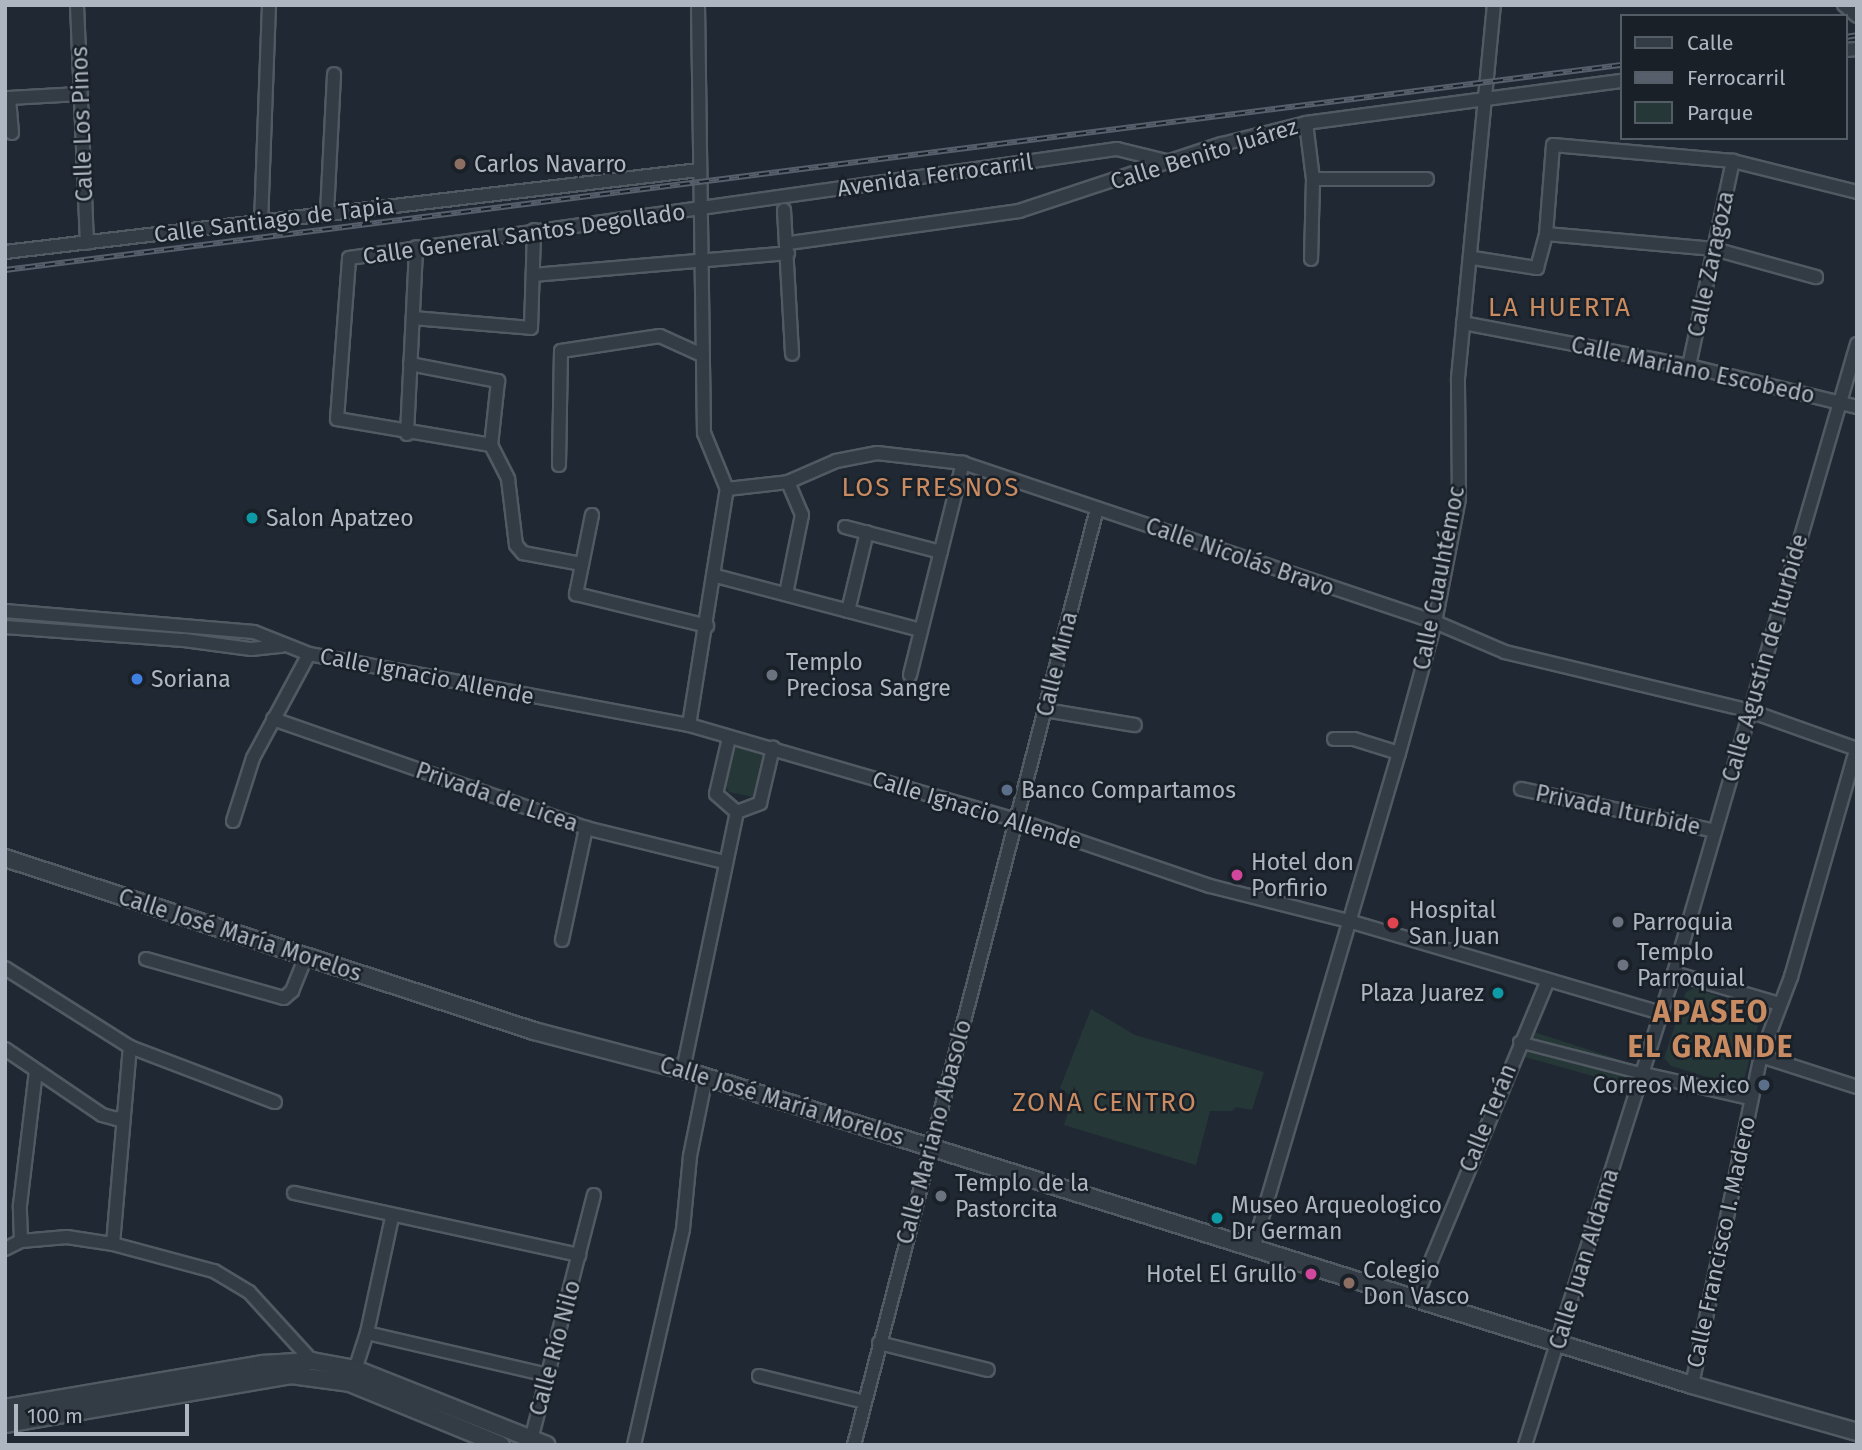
<!DOCTYPE html>
<meta charset="utf-8">
<style>
body{margin:0}
#map{position:relative;width:1862px;height:1450px;overflow:hidden;background:#202933;font-family:"Fira Sans",sans-serif}
div>[style]{position:absolute}
.green>*{inset:0;background:#253736}
.roads{filter:drop-shadow(2px 0 #515962) drop-shadow(-2px 0 #515962) drop-shadow(0 2px #515962) drop-shadow(0 -2px #515962)}
.pedestrian>*{height:10px;margin:-5px;padding:0 5px;transform-origin:5px;border-radius:5px;background:#333b44}
.minor>*{height:12px;margin:-6px;padding:0 6px;transform-origin:6px;border-radius:6px;background:#333b44}
.tertiary>*{height:16px;margin:-8px;padding:0 8px;transform-origin:8px;border-radius:8px;background:#333b44}
.rail>*{height:6px;margin-top:-3px;transform-origin:0;background:repeating-linear-gradient(90deg,#192028 0 10px,#565f6b 0 20px);box-sizing:border-box;border-block:2px solid #565f6b}
.dots>*{width:19px;height:19px;translate:-50% -50%;box-sizing:border-box;border:4px solid #192028;border-radius:50%}
span{translate:-50% -50%;white-space:nowrap;text-align:center;line-height:1.15;-webkit-text-stroke:5px #192028;paint-order:stroke}
.street-label{font-size:23px;color:#adb6c1}
.poi-label{font-size:23px;color:#adb6c1}
.left{translate:0 -50%;text-align:left}
.right{translate:-100% -50%;text-align:right}
.quarter-label{font-size:26px;color:#c98b61;letter-spacing:2px}
.district-label{font-size:30px;color:#c98b61;font-weight:700;letter-spacing:2px}
.frame{position:absolute;inset:0;border:7px solid #adb6c1;pointer-events:none}
.legend{position:absolute;left:1620px;top:14px;width:228px;height:126px;box-sizing:border-box;background:#192028;border:2px solid #545c65;margin:0;padding:9px 12px;list-style:none;font-size:21px;color:#adb6c1}
.legend li{display:flex;align-items:center;gap:14px;height:35px}
.legend b{width:35px;border:2px solid #545c65}
.scale{position:absolute;left:14px;top:1404px;width:175px;height:32px;box-sizing:border-box;border:4px solid #adb6c1;border-top:0;padding-left:9px;font-size:21px;line-height:24px;white-space:nowrap;color:#adb6c1;-webkit-text-stroke:5px #192028;paint-order:stroke}
</style>
<div id="map">
<div class="green">
<i style="clip-path:polygon(740px 744px,764px 751px,760px 792px,753px 797px,729px 792px,725px 786px,733px 747px)"></i>
<i style="clip-path:polygon(1694px 988px,1762px 1011px,1744px 1080px,1734px 1085px,1671px 1066px,1664px 1058px,1686px 992px)"></i>
<i style="clip-path:polygon(1091px 1009px,1135px 1035px,1264px 1072px,1252px 1110px,1236px 1107px,1232px 1111px,1210px 1111px,1196px 1165px,1064px 1125px,1073px 1097px,1060px 1088px)"></i>
<i style="clip-path:polygon(1531px 1031px,1639px 1066px,1632px 1087px,1521px 1056px)"></i>
</div>
<div class="roads">
<div class="pedestrian">
<i style="left:1519px;top:1042px;width:129px;rotate:14.4deg"></i>
</div>
<div class="minor">
<i style="left:77px;top:5px;width:238px;rotate:87.6deg"></i>
<i style="left:698px;top:5px;width:428px;rotate:89.2deg"></i>
<i style="left:704px;top:433px;width:61px;rotate:67.7deg"></i>
<i style="left:1844px;top:5px;width:17px;rotate:40deg"></i>
<i style="left:1846px;top:50px;width:11px;rotate:-5deg"></i>
<i style="left:1306px;top:123px;width:56px;rotate:82.9deg"></i>
<i style="left:1313px;top:179px;width:80px;rotate:91.4deg"></i>
<i style="left:12px;top:133px;width:35px;rotate:-95deg"></i>
<i style="left:9px;top:98px;width:70px;rotate:-3.3deg"></i>
<i style="left:1313px;top:179px;width:114px"></i>
<i style="left:784px;top:210px;width:144px;rotate:86.8deg"></i>
<i style="left:327px;top:213px;width:139px;rotate:-87.1deg"></i>
<i style="left:261px;top:223px;width:218px;rotate:-87.9deg"></i>
<i style="left:1546px;top:234px;width:169px;rotate:5.1deg"></i>
<i style="left:1714px;top:249px;width:106px;rotate:15.4deg"></i>
<i style="left:789px;top:243px;width:232px;rotate:-7.9deg"></i>
<i style="left:1019px;top:211px;width:214px;rotate:-18.3deg"></i>
<i style="left:1222px;top:144px;width:87px;rotate:-14deg"></i>
<i style="left:1306px;top:123px;width:319px;rotate:-7.6deg"></i>
<i style="left:5px;top:252px;width:699px;rotate:-6.74deg"></i>
<i style="left:1473px;top:258px;width:65px;rotate:8.9deg"></i>
<i style="left:1537px;top:268px;width:35px;rotate:-75deg"></i>
<i style="left:1546px;top:234px;width:89px;rotate:-85.5deg"></i>
<i style="left:1553px;top:145px;width:181px;rotate:5.1deg"></i>
<i style="left:1733px;top:161px;width:128px;rotate:14deg"></i>
<i style="left:533px;top:275px;width:256px;rotate:-4.9deg"></i>
<i style="left:413px;top:318px;width:118px;rotate:4.8deg"></i>
<i style="left:531px;top:328px;width:98px;rotate:-88.2deg"></i>
<i style="left:1463px;top:323px;width:230px;rotate:10.8deg"></i>
<i style="left:1689px;top:366px;width:173px;rotate:13.7deg"></i>
<i style="left:410px;top:364px;width:90px;rotate:10.9deg"></i>
<i style="left:498px;top:381px;width:64px;rotate:96.2deg"></i>
<i style="left:491px;top:445px;width:38px;rotate:63deg"></i>
<i style="left:508px;top:479px;width:66px;rotate:83.1deg"></i>
<i style="left:516px;top:545px;width:11px;rotate:49deg"></i>
<i style="left:523px;top:553px;width:60px;rotate:10.6deg"></i>
<i style="left:1689px;top:366px;width:210px;rotate:-77.9deg"></i>
<i style="left:407px;top:434px;width:187px;rotate:-87.2deg"></i>
<i style="left:491px;top:445px;width:156px;rotate:-170.4deg"></i>
<i style="left:337px;top:419px;width:161px;rotate:-85.7deg"></i>
<i style="left:349px;top:258px;width:776px;rotate:-8.08deg"></i>
<i style="left:1117px;top:149px;width:55px;rotate:13.8deg"></i>
<i style="left:559px;top:465px;width:114px;rotate:-89deg"></i>
<i style="left:561px;top:351px;width:100px;rotate:-8.6deg"></i>
<i style="left:660px;top:336px;width:46px;rotate:24.3deg"></i>
<i style="left:727px;top:489px;width:61px;rotate:-6.5deg"></i>
<i style="left:788px;top:482px;width:52px;rotate:-23.6deg"></i>
<i style="left:836px;top:461px;width:42px;rotate:-11deg"></i>
<i style="left:877px;top:453px;width:87px;rotate:6.6deg"></i>
<i style="left:963px;top:463px;width:498px;rotate:18.6deg"></i>
<i style="left:1435px;top:622px;width:76px;rotate:23.2deg"></i>
<i style="left:1505px;top:652px;width:252px;rotate:13.5deg"></i>
<i style="left:1750px;top:711px;width:114px;rotate:19.6deg"></i>
<i style="left:592px;top:515px;width:81px;rotate:101.4deg"></i>
<i style="left:576px;top:594px;width:135px;rotate:13.7deg"></i>
<i style="left:845px;top:527px;width:99px;rotate:14.6deg"></i>
<i style="left:716px;top:576px;width:212px;rotate:14.8deg"></i>
<i style="left:786px;top:594px;width:81px;rotate:-78.6deg"></i>
<i style="left:802px;top:515px;width:36px;rotate:-113deg"></i>
<i style="left:5px;top:611px;width:250px;rotate:4.8deg"></i>
<i style="left:254px;top:632px;width:59px;rotate:21.8deg"></i>
<i style="left:309px;top:654px;width:387px;rotate:10.6deg"></i>
<i style="left:689px;top:725px;width:341px;rotate:16.2deg"></i>
<i style="left:1017px;top:820px;width:204px;rotate:18.9deg"></i>
<i style="left:1210px;top:886px;width:146px;rotate:14.2deg"></i>
<i style="left:1352px;top:922px;width:322px;rotate:16.4deg"></i>
<i style="left:848px;top:611px;width:81px;rotate:-76.5deg"></i>
<i style="left:5px;top:627px;width:179px;rotate:4.2deg"></i>
<i style="left:184px;top:640px;width:68px;rotate:7.7deg"></i>
<i style="left:251px;top:649px;width:31px;rotate:-6deg"></i>
<i style="left:910px;top:675px;width:219px;rotate:-76deg"></i>
<i style="left:1045px;top:710px;width:91px;rotate:9.5deg"></i>
<i style="left:273px;top:719px;width:331px;rotate:19.2deg"></i>
<i style="left:586px;top:828px;width:142px;rotate:13.8deg"></i>
<i style="left:689px;top:725px;width:239px;rotate:-80.9deg"></i>
<i style="left:729px;top:738px;width:57px;rotate:103.1deg"></i>
<i style="left:716px;top:794px;width:28px;rotate:41deg"></i>
<i style="left:737px;top:812px;width:25px;rotate:-21deg"></i>
<i style="left:760px;top:803px;width:57px;rotate:-76.7deg"></i>
<i style="left:1334px;top:739px;width:20px"></i>
<i style="left:1354px;top:739px;width:47px;rotate:17.3deg"></i>
<i style="left:1521px;top:789px;width:198px;rotate:12.2deg"></i>
<i style="left:233px;top:821px;width:66px;rotate:-72.4deg"></i>
<i style="left:253px;top:758px;width:118px;rotate:-61.7deg"></i>
<i style="left:562px;top:940px;width:115px;rotate:-77.9deg"></i>
<i style="left:146px;top:959px;width:143px;rotate:15.8deg"></i>
<i style="left:284px;top:998px;width:11px;rotate:-41deg"></i>
<i style="left:292px;top:991px;width:37px;rotate:-68deg"></i>
<i style="left:5px;top:968px;width:148px;rotate:32.3deg"></i>
<i style="left:130px;top:1047px;width:155px;rotate:20.8deg"></i>
<i style="left:1674px;top:973px;width:109px;rotate:16.4deg"></i>
<i style="left:5px;top:1049px;width:117px;rotate:34.2deg"></i>
<i style="left:102px;top:1115px;width:16px;rotate:15deg"></i>
<i style="left:117px;top:1119px;width:7px;rotate:-27deg"></i>
<i style="left:1761px;top:1056px;width:101px;rotate:17.9deg"></i>
<i style="left:683px;top:1070px;width:264px;rotate:-78.2deg"></i>
<i style="left:1644px;top:1074px;width:109px;rotate:12.8deg"></i>
<i style="left:294px;top:1193px;width:292px;rotate:12.3deg"></i>
<i style="left:21px;top:1241px;width:36px;rotate:-92deg"></i>
<i style="left:20px;top:1205px;width:135px;rotate:-83.2deg"></i>
<i style="left:113px;top:1244px;width:198px;rotate:-85.1deg"></i>
<i style="left:1254px;top:1245px;width:513px;rotate:-73.58deg"></i>
<i style="left:1399px;top:753px;width:136px;rotate:-74.6deg"></i>
<i style="left:1435px;top:622px;width:125px;rotate:-79deg"></i>
<i style="left:1459px;top:499px;width:121px;rotate:-90.5deg"></i>
<i style="left:1458px;top:378px;width:375px;rotate:-84.5deg"></i>
<i style="left:5px;top:1249px;width:18px;rotate:-27deg"></i>
<i style="left:21px;top:1241px;width:46px;rotate:-5deg"></i>
<i style="left:67px;top:1237px;width:47px;rotate:8.7deg"></i>
<i style="left:113px;top:1244px;width:105px;rotate:15deg"></i>
<i style="left:214px;top:1271px;width:41px;rotate:31deg"></i>
<i style="left:249px;top:1292px;width:93px;rotate:47.6deg"></i>
<i style="left:1416px;top:1297px;width:343px;rotate:-67.4deg"></i>
<i style="left:367px;top:1333px;width:186px;rotate:13.1deg"></i>
<i style="left:879px;top:1343px;width:112px;rotate:13.9deg"></i>
<i style="left:353px;top:1376px;width:45px;rotate:-72deg"></i>
<i style="left:367px;top:1333px;width:119px;rotate:-77.8deg"></i>
<i style="left:759px;top:1376px;width:109px;rotate:13.8deg"></i>
<i style="left:1692px;top:1385px;width:336px;rotate:-78.2deg"></i>
<i style="left:1761px;top:1056px;width:85px;rotate:-69.2deg"></i>
<i style="left:1791px;top:977px;width:239px;rotate:-74deg"></i>
<i style="left:531px;top:1440px;width:253px;rotate:-75.6deg"></i>
<i style="left:634px;top:1445px;width:221px;rotate:-77.2deg"></i>
<i style="left:683px;top:1229px;width:73px;rotate:-84.5deg"></i>
<i style="left:690px;top:1156px;width:81px;rotate:-78.6deg"></i>
<i style="left:854px;top:1445px;width:967px;rotate:-75.45deg"></i>
<i style="left:1525px;top:1445px;width:495px;rotate:-72.5deg"></i>
<i style="left:1674px;top:973px;width:655px;rotate:-73.78deg"></i>
</div>
<div class="tertiary">
<i style="left:5px;top:858px;width:557px;rotate:18.11deg"></i>
<i style="left:534px;top:1031px;width:154px;rotate:14.7deg"></i>
<i style="left:683px;top:1070px;width:1057px;rotate:17.34deg"></i>
<i style="left:1692px;top:1385px;width:172px;rotate:15.9deg"></i>
<i style="left:5px;top:1408px;width:262px;rotate:-9.7deg"></i>
<i style="left:263px;top:1364px;width:49px;rotate:-3.5deg"></i>
<i style="left:312px;top:1361px;width:44px;rotate:10.5deg"></i>
<i style="left:355px;top:1369px;width:206px;rotate:21.6deg"></i>
<i style="left:5px;top:1424px;width:290px;rotate:-9.7deg"></i>
<i style="left:291px;top:1375px;width:60px;rotate:7.7deg"></i>
<i style="left:350px;top:1383px;width:163px;rotate:22.3deg"></i>
</div>
</div>
<div class="rail">
<i style="left:1846px;top:37px;width:11px;rotate:-10deg"></i>
<i style="left:5px;top:270px;width:1630px;rotate:-7.23deg"></i>
</div>
<div class="dots">
<i style="left:460px;top:164px;background:#8d6e63"></i>
<i style="left:252px;top:518px;background:#0f9aa8"></i>
<i style="left:772px;top:675px;background:#6b7280"></i>
<i style="left:137px;top:679px;background:#3f7fe0"></i>
<i style="left:1007px;top:790px;background:#5c6f8a"></i>
<i style="left:1237px;top:875px;background:#d1479c"></i>
<i style="left:1618px;top:922px;background:#6b7280"></i>
<i style="left:1393px;top:923px;background:#e0444e"></i>
<i style="left:1623px;top:965px;background:#6b7280"></i>
<i style="left:1498px;top:993px;background:#0f9aa8"></i>
<i style="left:1764px;top:1085px;background:#5c6f8a"></i>
<i style="left:941px;top:1196px;background:#6b7280"></i>
<i style="left:1217px;top:1218px;background:#0f9aa8"></i>
<i style="left:1311px;top:1274px;background:#d1479c"></i>
<i style="left:1349px;top:1283px;background:#8d6e63"></i>
</div>
<div class="street-label">
<span style="left:82px;top:124px;rotate:-92deg">Calle Los Pinos</span>
<span style="left:1204px;top:154px;rotate:-17deg">Calle Benito Juárez</span>
<span style="left:935px;top:175px;rotate:-8deg">Avenida Ferrocarril</span>
<span style="left:274px;top:220px;rotate:-7deg">Calle Santiago de Tapia</span>
<span style="left:524px;top:234px;rotate:-8deg">Calle General Santos Degollado</span>
<span style="left:1711px;top:264px;rotate:-78deg">Calle Zaragoza</span>
<span style="left:1693px;top:370px;rotate:12deg">Calle Mariano Escobedo</span>
<span style="left:1240px;top:557px;rotate:19deg">Calle Nicolás Bravo</span>
<span style="left:1439px;top:578px;rotate:-79deg">Calle Cuauhtémoc</span>
<span style="left:1765px;top:658px;rotate:-74deg">Calle Agustín de Iturbide</span>
<span style="left:1057px;top:664px;rotate:-76deg">Calle Mina</span>
<span style="left:427px;top:676px;rotate:11deg">Calle Ignacio Allende</span>
<span style="left:497px;top:797px;rotate:19deg">Privada de Licea</span>
<span style="left:977px;top:810px;rotate:17deg">Calle Ignacio Allende</span>
<span style="left:1618px;top:810px;rotate:12deg">Privada Iturbide</span>
<span style="left:240px;top:935px;rotate:18deg">Calle José María Morelos</span>
<span style="left:782px;top:1101px;rotate:17deg">Calle José María Morelos</span>
<span style="left:1488px;top:1118px;rotate:-68deg">Calle Terán</span>
<span style="left:934px;top:1132px;rotate:-75deg">Calle Mariano Abasolo</span>
<span style="left:1721px;top:1242px;rotate:-78deg">Calle Francisco I. Madero</span>
<span style="left:1584px;top:1259px;rotate:-73deg">Calle Juan Aldama</span>
<span style="left:555px;top:1348px;rotate:-75deg">Calle Río Nilo</span>
</div>
<div class="poi-label">
<span class="left" style="left:474px;top:164px">Carlos Navarro</span>
<span class="left" style="left:266px;top:518px">Salon Apatzeo</span>
<span class="left" style="left:786px;top:675px">Templo<br>Preciosa Sangre</span>
<span class="left" style="left:151px;top:679px">Soriana</span>
<span class="left" style="left:1021px;top:790px">Banco Compartamos</span>
<span class="left" style="left:1251px;top:875px">Hotel don<br>Porfirio</span>
<span class="left" style="left:1409px;top:923px">Hospital<br>San Juan</span>
<span class="left" style="left:1632px;top:922px">Parroquia</span>
<span class="left" style="left:1637px;top:965px">Templo<br>Parroquial</span>
<span class="right" style="left:1484px;top:993px">Plaza Juarez</span>
<span class="right" style="left:1750px;top:1085px">Correos Mexico</span>
<span class="left" style="left:955px;top:1196px">Templo de la<br>Pastorcita</span>
<span class="left" style="left:1231px;top:1218px">Museo Arqueologico<br>Dr German</span>
<span class="left" style="left:1363px;top:1283px">Colegio<br>Don Vasco</span>
<span class="right" style="left:1297px;top:1274px">Hotel El Grullo</span>
</div>
<div class="quarter-label">
<span style="left:1560px;top:308px">LA HUERTA</span>
<span style="left:931px;top:488px">LOS FRESNOS</span>
<span style="left:1105px;top:1103px">ZONA CENTRO</span>
</div>
<div class="district-label">
<span style="left:1711px;top:1029px">APASEO<br>EL GRANDE</span>
</div>
<div class="frame"></div>
<ul class="legend">
<li><b style="height:9px;background:#333b44"></b>Calle</li>
<li><b style="height:9px;background:#565f6b"></b>Ferrocarril</li>
<li><b style="height:19px;background:#253736"></b>Parque</li>
</ul>
<div class="scale">100 m</div>
</div>
